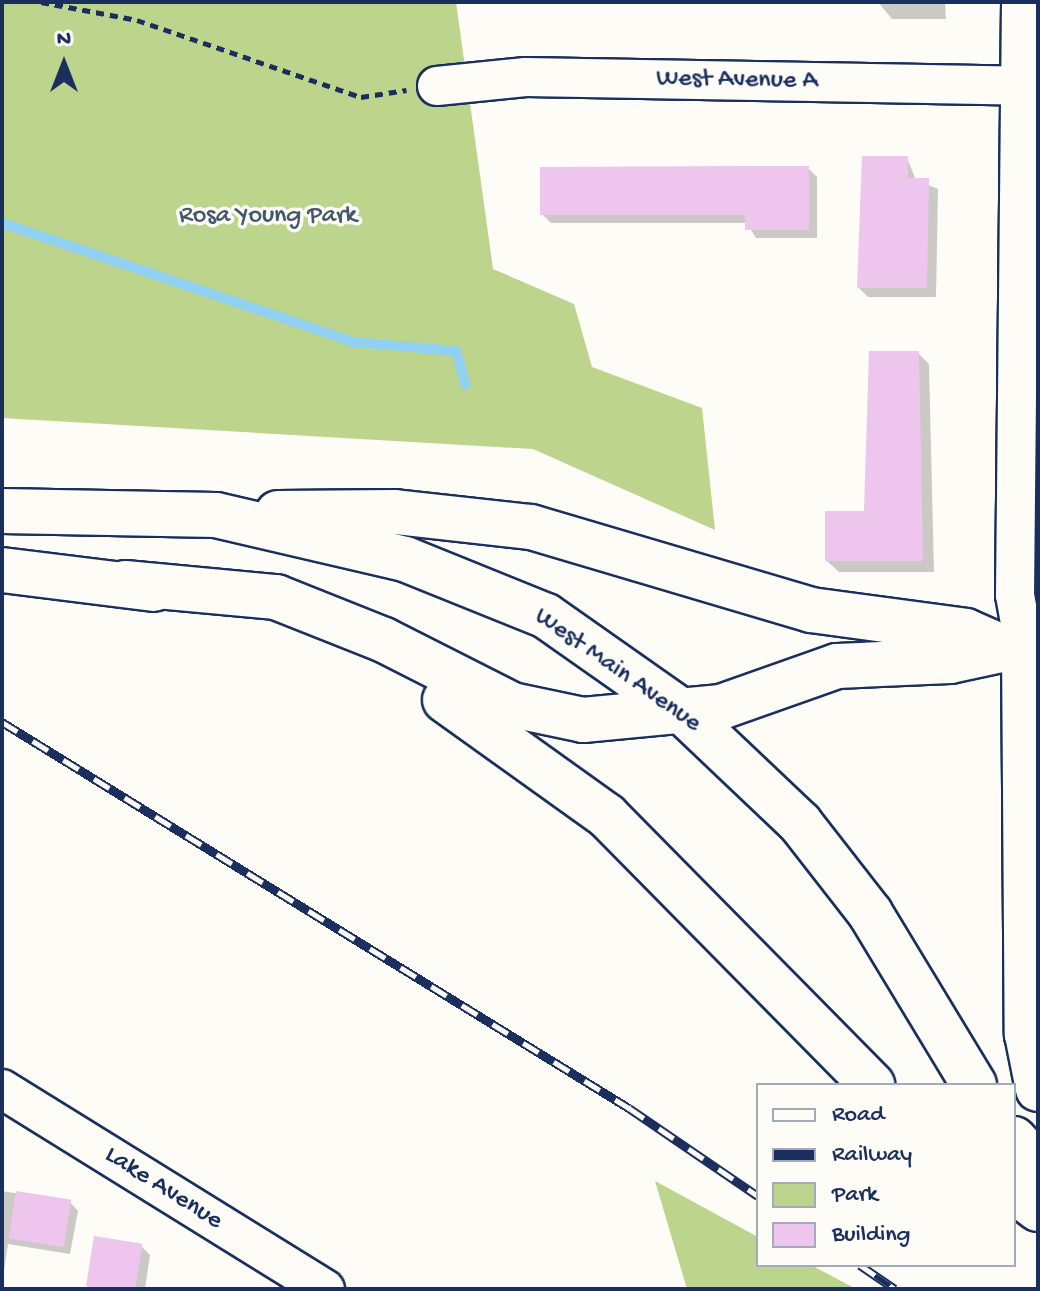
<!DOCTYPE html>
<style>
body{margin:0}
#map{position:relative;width:1040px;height:1291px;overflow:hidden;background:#fdfcf7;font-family:"Gochi Hand",sans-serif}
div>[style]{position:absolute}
.green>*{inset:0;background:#bcd48b}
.shadow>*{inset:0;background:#0003}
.stream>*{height:10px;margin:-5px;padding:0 5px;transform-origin:5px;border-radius:5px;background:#90d1f1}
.building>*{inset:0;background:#edc5ed;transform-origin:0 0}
.path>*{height:5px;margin-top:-2.5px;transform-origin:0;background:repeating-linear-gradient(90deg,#1b2f5e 0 8px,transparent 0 14px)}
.roads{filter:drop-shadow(2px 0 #1b2f5e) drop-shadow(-2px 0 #1b2f5e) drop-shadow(0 2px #1b2f5e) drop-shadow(0 -2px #1b2f5e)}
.minor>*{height:38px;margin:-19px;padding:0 19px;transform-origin:19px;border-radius:19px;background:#fdfcf7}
.primary>*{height:44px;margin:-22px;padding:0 22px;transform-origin:22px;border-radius:22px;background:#fdfcf7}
.rail>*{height:9px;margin-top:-4.5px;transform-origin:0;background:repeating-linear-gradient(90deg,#fdfcf7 0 18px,#1b2f5e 0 36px);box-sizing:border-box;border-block:2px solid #1b2f5e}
span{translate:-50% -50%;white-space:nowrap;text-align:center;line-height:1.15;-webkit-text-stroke:7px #fdfcf7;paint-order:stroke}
.street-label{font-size:26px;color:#1b2f5e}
.park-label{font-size:26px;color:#435869}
.frame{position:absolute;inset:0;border:4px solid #1b2f5e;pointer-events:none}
.legend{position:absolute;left:756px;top:1083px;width:260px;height:184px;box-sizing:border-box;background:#fdfcf7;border:2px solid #a3aaba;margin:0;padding:10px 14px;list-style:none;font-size:24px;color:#1b2f5e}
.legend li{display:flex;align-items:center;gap:16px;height:40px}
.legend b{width:40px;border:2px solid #a3aaba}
.north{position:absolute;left:24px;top:24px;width:80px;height:80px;-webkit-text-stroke:6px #fdfcf7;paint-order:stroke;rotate:0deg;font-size:22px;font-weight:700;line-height:32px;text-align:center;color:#1b2f5e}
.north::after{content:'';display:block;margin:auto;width:28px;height:36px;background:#1b2f5e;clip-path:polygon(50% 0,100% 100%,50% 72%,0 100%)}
</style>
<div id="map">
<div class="green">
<i style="clip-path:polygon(2px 2px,456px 2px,493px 269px,574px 304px,592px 367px,702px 408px,715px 530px,533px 449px,2px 418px)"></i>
<i style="clip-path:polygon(655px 1181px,758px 1237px,758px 1265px,811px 1265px,856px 1289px,687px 1289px)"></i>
</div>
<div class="shadow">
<i style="clip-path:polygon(878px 2px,945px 2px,946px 19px,892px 19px)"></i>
<i style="clip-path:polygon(907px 158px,916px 180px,938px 189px,936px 297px,868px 297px,859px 288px)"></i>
<i style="clip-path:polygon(808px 168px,817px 177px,817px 238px,756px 238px,747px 223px,551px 223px,542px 214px)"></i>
<i style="clip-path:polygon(918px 353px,929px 364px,934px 572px,839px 572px,827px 561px,866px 513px)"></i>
<i style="clip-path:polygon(2px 1191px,70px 1202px,78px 1211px,70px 1254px,8px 1244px,2px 1285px)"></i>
<i style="clip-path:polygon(141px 1246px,150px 1255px,145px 1289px,89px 1285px)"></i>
</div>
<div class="stream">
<i style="left:2px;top:223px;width:371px;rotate:18.7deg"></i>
<i style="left:353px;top:342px;width:103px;rotate:5deg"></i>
<i style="left:456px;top:351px;width:35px;rotate:74deg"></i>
</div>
<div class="building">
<i style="clip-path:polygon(862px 156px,908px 156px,908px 178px,929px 178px,927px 288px,857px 288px)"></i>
<i style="clip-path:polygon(745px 166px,809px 166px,809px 230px,745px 230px,745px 215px,540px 215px,540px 167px)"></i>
<i style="clip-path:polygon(869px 351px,919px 351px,923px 561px,825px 561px,825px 511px,864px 511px)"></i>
<i style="left:16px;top:1191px;width:56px;height:48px;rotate:9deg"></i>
<i style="left:94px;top:1236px;width:49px;height:51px;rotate:9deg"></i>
</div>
<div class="path">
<i style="left:41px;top:2px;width:98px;rotate:10.6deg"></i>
<i style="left:137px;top:20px;width:237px;rotate:19deg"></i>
<i style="left:361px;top:97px;width:46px;rotate:-8.8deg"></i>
</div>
<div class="roads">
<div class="minor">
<i style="left:1021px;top:2px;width:593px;rotate:90.58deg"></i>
<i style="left:1015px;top:595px;width:51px;rotate:79.8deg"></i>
<i style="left:437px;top:86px;width:89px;rotate:-5.8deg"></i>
<i style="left:526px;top:77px;width:512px;rotate:1.01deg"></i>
<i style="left:2px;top:1089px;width:380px;rotate:31.8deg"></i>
</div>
<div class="primary">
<i style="left:2px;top:511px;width:214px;rotate:1.1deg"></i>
<i style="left:216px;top:515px;width:194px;rotate:13.1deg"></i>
<i style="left:405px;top:559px;width:152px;rotate:22deg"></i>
<i style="left:546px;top:616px;width:169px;rotate:35.1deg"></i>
<i style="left:684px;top:713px;width:160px;rotate:43.5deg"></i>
<i style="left:800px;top:823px;width:114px;rotate:52.1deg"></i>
<i style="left:870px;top:913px;width:201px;rotate:58.8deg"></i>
<i style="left:278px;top:513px;width:117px;rotate:-0.5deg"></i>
<i style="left:395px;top:512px;width:137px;rotate:6.3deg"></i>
<i style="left:531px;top:527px;width:292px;rotate:16.5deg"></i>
<i style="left:811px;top:610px;width:156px;rotate:7.7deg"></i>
<i style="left:966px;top:631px;width:34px;rotate:24deg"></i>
<i style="left:2px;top:570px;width:153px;rotate:7.1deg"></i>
<i style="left:125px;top:583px;width:152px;rotate:5.3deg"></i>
<i style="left:276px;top:597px;width:116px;rotate:21.7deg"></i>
<i style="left:384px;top:640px;width:144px;rotate:26.9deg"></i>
<i style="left:512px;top:705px;width:73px;rotate:11.9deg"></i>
<i style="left:583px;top:720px;width:139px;rotate:-5.4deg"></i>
<i style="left:721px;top:707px;width:123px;rotate:-19.5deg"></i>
<i style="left:837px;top:666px;width:113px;rotate:-2.5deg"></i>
<i style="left:950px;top:661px;width:76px;rotate:-12.2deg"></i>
<i style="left:1024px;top:645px;width:389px;rotate:89.6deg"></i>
<i style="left:1027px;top:1034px;width:56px;rotate:78.7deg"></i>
<i style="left:445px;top:700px;width:199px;rotate:35.6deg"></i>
<i style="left:607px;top:816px;width:378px;rotate:45.4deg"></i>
<i style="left:1014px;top:1139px;width:35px;rotate:47deg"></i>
<i style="left:1014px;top:1191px;width:30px;rotate:37deg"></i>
</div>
</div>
<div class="rail">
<i style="left:2px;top:722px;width:736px;rotate:31.62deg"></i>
<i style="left:629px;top:1108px;width:156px;rotate:34.3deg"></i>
<i style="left:860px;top:1265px;width:42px;rotate:34.4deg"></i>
</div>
<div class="street-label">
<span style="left:737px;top:81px;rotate:1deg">West Avenue A</span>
<span style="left:617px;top:671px;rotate:35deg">West Main Avenue</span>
<span style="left:163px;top:1189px;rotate:32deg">Lake Avenue</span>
</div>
<div class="park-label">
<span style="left:268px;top:217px">Rosa Young Park</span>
</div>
<div class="frame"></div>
<ul class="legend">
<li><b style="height:10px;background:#fdfcf7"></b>Road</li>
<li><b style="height:10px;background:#1b2f5e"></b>Railway</li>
<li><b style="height:22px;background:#bcd48b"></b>Park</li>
<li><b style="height:22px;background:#edc5ed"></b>Building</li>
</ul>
<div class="north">N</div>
</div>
